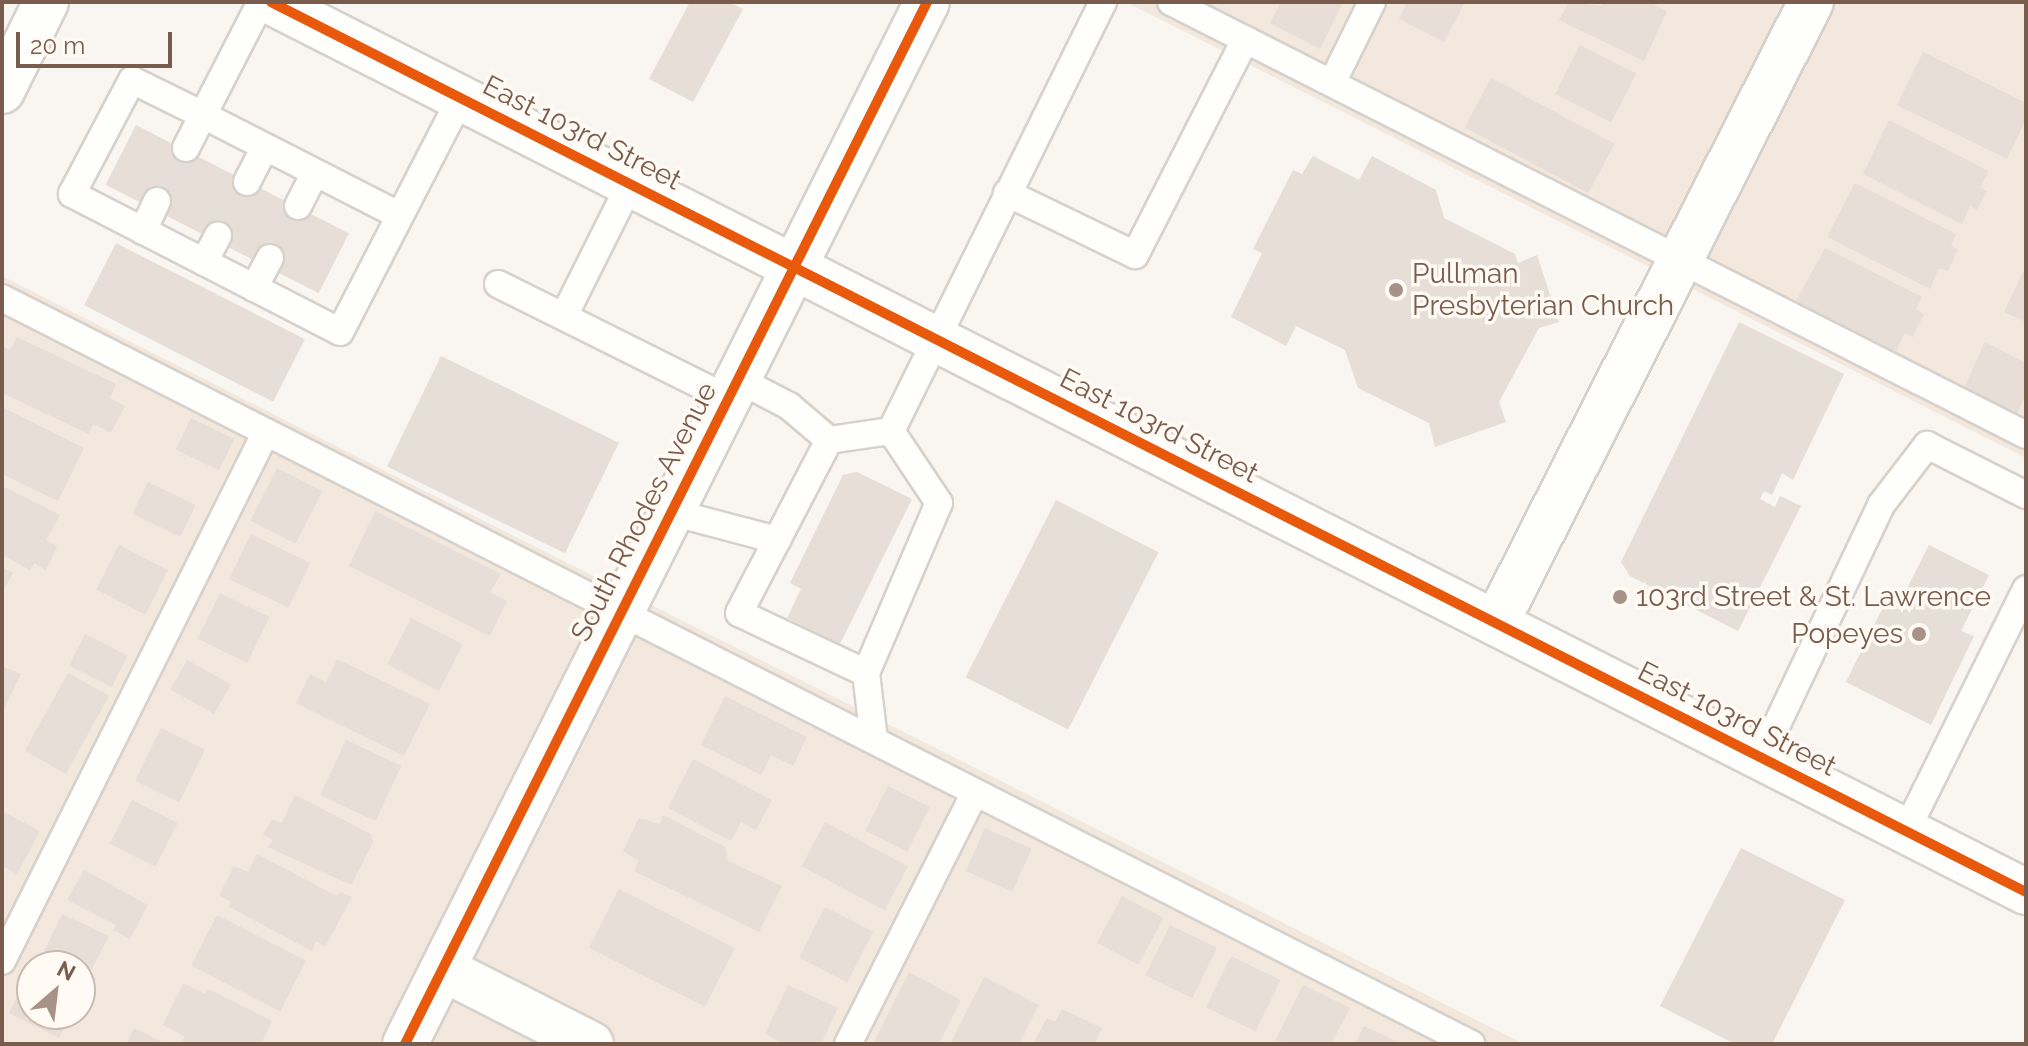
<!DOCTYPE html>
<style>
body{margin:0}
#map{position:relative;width:2028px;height:1046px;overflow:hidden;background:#f9f5f0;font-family:Raleway,sans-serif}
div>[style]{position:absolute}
.residential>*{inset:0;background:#f2e8de}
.building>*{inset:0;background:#e6ded7;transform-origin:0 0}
.roads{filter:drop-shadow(2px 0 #d7d1cb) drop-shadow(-2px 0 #d7d1cb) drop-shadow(0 2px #d7d1cb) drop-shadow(0 -2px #d7d1cb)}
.service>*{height:26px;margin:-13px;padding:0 13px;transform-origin:13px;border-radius:13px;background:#fefefd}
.minor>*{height:44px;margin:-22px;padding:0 22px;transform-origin:22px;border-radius:22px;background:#fefefd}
.secondary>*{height:44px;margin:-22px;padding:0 22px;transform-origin:22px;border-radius:22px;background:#fefefd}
.cycleway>*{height:10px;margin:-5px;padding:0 5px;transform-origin:5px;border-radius:5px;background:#e8590c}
.dots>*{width:22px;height:22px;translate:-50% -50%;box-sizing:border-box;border:4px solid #fffaf3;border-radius:50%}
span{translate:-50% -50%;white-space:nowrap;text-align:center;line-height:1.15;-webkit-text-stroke:7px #fffaf3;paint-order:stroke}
.street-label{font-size:28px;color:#7a5c4d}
.poi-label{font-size:28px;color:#7a5c4d}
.left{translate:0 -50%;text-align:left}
.right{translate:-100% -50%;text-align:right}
.frame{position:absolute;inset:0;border:4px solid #7a5c4d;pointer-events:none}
.north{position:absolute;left:16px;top:950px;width:80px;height:80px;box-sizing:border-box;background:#fffaf3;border:2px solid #cabbb1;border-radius:50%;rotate:28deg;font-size:22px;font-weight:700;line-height:32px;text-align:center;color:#7a5c4d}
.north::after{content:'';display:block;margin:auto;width:28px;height:36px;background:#a69286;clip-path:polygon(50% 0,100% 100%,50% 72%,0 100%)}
.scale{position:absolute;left:16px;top:32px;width:156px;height:36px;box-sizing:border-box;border:4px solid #7a5c4d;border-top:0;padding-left:10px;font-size:24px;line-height:28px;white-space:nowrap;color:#7a5c4d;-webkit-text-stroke:6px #fffaf3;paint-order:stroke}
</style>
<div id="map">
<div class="residential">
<i style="clip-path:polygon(1126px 2px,2026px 2px,2026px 458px)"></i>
<i style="clip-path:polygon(evenodd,2px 276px,375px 466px,1524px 1044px,2px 1044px,2px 276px,32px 966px,80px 966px,80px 1014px,32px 1014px,32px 966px)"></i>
</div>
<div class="building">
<i style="clip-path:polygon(690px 2px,730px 2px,743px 9px,693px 102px,649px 79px)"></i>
<i style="clip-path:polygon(1281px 2px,1337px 2px,1342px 4px,1320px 49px,1270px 23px)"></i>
<i style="clip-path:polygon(1407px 2px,1465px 2px,1444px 42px,1399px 19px)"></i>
<i style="clip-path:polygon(1569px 2px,1601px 6px,1603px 2px,1648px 2px,1667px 11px,1644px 61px,1559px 20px)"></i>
<i style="left:1580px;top:45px;width:63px;height:55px;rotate:27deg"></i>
<i style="clip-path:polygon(1923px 52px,2026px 103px,2026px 119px,2007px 159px,1897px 105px)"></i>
<i style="left:1491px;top:78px;width:140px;height:56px;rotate:28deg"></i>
<i style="clip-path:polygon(1889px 120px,1989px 171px,1980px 188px,1987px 191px,1977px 210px,1970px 206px,1962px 224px,1863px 174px)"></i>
<i style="left:136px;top:125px;width:239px;height:67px;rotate:27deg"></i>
<i style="clip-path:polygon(1313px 156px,1359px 180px,1372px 156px,1436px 190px,1444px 218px,1515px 254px,1518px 263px,1537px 255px,1559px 322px,1539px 328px,1499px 402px,1506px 422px,1435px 447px,1429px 423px,1358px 388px,1345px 350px,1296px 326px,1286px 346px,1231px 317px,1262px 253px,1253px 249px,1293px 170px,1302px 174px)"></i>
<i style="clip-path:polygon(1855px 183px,1956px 234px,1951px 246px,1958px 250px,1948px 271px,1939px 268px,1930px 289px,1827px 237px)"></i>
<i style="left:116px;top:243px;width:212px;height:70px;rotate:27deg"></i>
<i style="clip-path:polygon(1825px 248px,1922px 297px,1916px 309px,1924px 314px,1913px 337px,1905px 333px,1895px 353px,1796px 301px)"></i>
<i style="clip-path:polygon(2023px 272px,2026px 273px,2026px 322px,2004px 312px)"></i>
<i style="clip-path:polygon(1739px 322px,1844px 374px,1793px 480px,1782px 473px,1772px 495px,1764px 491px,1760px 499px,1775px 507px,1780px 496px,1801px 506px,1738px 631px,1630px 576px,1621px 562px)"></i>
<i style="clip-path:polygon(17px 337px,116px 384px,110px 398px,125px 406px,111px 433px,93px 424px,89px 434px,2px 393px,2px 346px,10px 350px)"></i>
<i style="clip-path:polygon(1985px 342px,2026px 363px,2026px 394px,2017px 414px,1964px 388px)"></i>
<i style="left:441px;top:356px;width:198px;height:123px;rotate:26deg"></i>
<i style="clip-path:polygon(2px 407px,84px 448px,58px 501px,2px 474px)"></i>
<i style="left:191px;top:418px;width:48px;height:35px;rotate:26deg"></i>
<i style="left:277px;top:468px;width:51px;height:59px;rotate:27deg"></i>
<i style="clip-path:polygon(857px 472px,912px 499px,840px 644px,787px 618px,801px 589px,790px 583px,843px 475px)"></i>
<i style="left:148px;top:482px;width:53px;height:35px;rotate:26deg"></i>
<i style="clip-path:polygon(2px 486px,60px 515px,46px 540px,57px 546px,46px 570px,34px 563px,30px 570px,2px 555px)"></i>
<i style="left:1056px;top:500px;width:115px;height:199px;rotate:27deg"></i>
<i style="clip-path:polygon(375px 511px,501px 574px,490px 592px,507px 601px,490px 636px,349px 566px)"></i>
<i style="left:251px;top:534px;width:66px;height:50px;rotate:26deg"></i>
<i style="left:119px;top:545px;width:55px;height:50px;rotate:27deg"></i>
<i style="clip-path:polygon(1929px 545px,1989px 575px,1961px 631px,1974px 636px,1931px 725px,1846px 682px,1887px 599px,1899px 604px)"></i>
<i style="clip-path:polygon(2px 567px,13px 573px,2px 593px)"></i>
<i style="left:220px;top:593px;width:55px;height:51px;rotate:26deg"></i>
<i style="left:411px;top:618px;width:58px;height:52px;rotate:27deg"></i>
<i style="left:85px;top:634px;width:48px;height:35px;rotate:27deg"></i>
<i style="clip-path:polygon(337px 659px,430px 704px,404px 756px,296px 703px,310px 674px,326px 682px)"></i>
<i style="left:187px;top:660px;width:50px;height:34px;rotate:29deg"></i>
<i style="clip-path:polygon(2px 666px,21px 674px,2px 713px)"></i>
<i style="left:68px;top:673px;width:47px;height:89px;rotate:29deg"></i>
<i style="clip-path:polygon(725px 696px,807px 737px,793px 766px,771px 755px,761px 775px,701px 745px)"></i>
<i style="left:161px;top:728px;width:49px;height:59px;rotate:26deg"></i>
<i style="left:346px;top:740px;width:61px;height:61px;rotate:25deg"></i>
<i style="clip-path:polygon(693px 759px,772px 800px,756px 830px,741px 822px,731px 841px,668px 808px)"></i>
<i style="left:888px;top:786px;width:47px;height:50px;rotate:27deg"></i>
<i style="clip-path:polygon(295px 795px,371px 834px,373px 842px,351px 885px,268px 847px,273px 840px,263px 835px,272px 819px,282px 823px)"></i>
<i style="left:132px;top:800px;width:51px;height:49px;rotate:27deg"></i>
<i style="clip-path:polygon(2px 811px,40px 831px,17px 874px,2px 866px)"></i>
<i style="clip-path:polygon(663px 815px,725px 847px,728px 861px,782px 886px,759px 932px,634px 871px,639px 861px,623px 851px,639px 818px,660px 824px)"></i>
<i style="left:825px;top:822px;width:94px;height:50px;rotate:28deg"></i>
<i style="left:985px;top:828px;width:51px;height:47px;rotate:24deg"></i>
<i style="clip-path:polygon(1741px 848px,1845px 900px,1772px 1044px,1735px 1044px,1660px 1006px)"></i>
<i style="clip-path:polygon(257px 854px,337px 896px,340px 892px,352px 897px,325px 947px,316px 941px,312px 951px,229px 907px,231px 902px,219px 895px,234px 866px,248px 872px)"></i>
<i style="clip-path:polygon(84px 870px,148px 905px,130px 939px,113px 930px,116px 925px,67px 900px)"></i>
<i style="left:619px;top:889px;width:130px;height:66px;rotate:27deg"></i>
<i style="left:1122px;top:896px;width:47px;height:53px;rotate:28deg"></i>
<i style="left:825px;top:907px;width:54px;height:57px;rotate:27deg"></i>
<i style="clip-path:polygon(62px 914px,109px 936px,85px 982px,80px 979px,80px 966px,53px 966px,40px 960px)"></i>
<i style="left:217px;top:915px;width:100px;height:57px;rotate:27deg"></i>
<i style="left:1170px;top:925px;width:52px;height:56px;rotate:26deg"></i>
<i style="left:1231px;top:956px;width:55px;height:57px;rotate:26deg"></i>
<i style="clip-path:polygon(909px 972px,961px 1000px,939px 1044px,878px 1044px,874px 1042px)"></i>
<i style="clip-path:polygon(28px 975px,32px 1014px,72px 1014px,59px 1038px,9px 1013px)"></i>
<i style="clip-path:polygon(984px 977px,1039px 1005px,1019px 1044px,950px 1044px)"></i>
<i style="clip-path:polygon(183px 983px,205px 994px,208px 989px,272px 1021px,261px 1044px,182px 1042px,185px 1036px,163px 1025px)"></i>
<i style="clip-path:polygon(788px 985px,838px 1008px,821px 1044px,785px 1044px,765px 1034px)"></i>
<i style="clip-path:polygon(1303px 985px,1350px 1008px,1331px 1044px,1275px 1041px)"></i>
<i style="clip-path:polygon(1062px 1009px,1102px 1028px,1094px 1044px,1033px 1044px,1047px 1018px,1055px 1022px)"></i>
<i style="clip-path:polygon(1364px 1026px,1402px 1044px,1355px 1044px)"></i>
<i style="clip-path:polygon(134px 1028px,166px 1044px,126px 1044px)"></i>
</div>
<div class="roads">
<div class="service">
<i style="left:261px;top:2px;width:127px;rotate:117.2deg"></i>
<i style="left:203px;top:115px;width:79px;rotate:-153.8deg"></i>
<i style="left:132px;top:80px;width:129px;rotate:117.8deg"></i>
<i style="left:72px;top:194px;width:301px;rotate:27.2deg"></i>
<i style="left:340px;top:332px;width:263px;rotate:-62.7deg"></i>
<i style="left:1171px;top:2px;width:958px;rotate:26.86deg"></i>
<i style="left:1332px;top:83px;width:90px;rotate:-63.7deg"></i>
<i style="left:186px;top:148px;width:37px;rotate:-63deg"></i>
<i style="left:203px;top:115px;width:221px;rotate:27.1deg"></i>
<i style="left:247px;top:182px;width:39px;rotate:-63deg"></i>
<i style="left:1007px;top:193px;width:142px;rotate:25.8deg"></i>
<i style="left:1135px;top:255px;width:242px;rotate:-62.9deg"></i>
<i style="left:298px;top:206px;width:37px;rotate:-63deg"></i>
<i style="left:143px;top:231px;width:33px;rotate:-65deg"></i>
<i style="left:204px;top:262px;width:30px;rotate:-62deg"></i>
<i style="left:498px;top:284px;width:256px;rotate:26.5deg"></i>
<i style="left:254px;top:288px;width:34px;rotate:-62deg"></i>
<i style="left:2px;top:298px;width:1648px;rotate:26.92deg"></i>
<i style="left:564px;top:316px;width:148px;rotate:-63.4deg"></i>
<i style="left:737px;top:379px;width:59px;rotate:27.4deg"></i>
<i style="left:789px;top:406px;width:52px;rotate:40.4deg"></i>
<i style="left:671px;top:512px;width:110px;rotate:14.8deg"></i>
<i style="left:866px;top:673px;width:140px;rotate:-154.7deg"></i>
<i style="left:739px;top:613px;width:195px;rotate:-62.5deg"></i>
<i style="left:829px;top:440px;width:63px;rotate:-8.3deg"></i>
<i style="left:891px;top:431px;width:479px;rotate:-63.7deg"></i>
<i style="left:874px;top:740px;width:67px;rotate:-96.8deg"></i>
<i style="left:866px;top:673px;width:185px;rotate:-66.8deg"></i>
<i style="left:939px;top:503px;width:87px;rotate:-123.7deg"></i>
<i style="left:1761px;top:758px;width:280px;rotate:-64.6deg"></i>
<i style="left:1881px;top:505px;width:76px;rotate:-52.5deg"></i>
<i style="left:1927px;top:445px;width:111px;rotate:26.8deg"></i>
<i style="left:1906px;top:831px;width:270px;rotate:-63.6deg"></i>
<i style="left:2px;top:961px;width:591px;rotate:-63.48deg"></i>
<i style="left:848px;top:1044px;width:281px;rotate:-63.2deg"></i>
</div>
<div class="minor">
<i style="left:2px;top:91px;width:99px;rotate:-63.7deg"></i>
<i style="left:1496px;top:623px;width:696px;rotate:-63.1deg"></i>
<i style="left:443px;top:969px;width:166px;rotate:26.9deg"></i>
<i style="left:405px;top:1044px;width:1165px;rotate:-63.39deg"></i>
</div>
<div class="secondary">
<i style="left:271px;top:2px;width:1968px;rotate:26.89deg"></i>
</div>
</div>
<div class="cycleway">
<i style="left:271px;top:2px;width:1968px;rotate:26.89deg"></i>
<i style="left:405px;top:1044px;width:1165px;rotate:-63.39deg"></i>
</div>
<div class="dots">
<i style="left:1396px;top:290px;background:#a69286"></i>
<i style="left:1620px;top:597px;background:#a69286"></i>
<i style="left:1919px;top:634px;background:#a69286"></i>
</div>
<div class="street-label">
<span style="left:582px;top:133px;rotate:27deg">East 103rd Street</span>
<span style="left:1159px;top:426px;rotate:27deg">East 103rd Street</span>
<span style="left:644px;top:512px;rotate:-63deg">South Rhodes Avenue</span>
<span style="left:1737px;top:719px;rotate:27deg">East 103rd Street</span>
</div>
<div class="poi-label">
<span class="left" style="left:1412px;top:290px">Pullman<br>Presbyterian Church</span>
<span class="left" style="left:1636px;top:597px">103rd Street &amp; St. Lawrence</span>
<span class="right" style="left:1903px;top:634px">Popeyes</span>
</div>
<div class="frame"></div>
<div class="north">N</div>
<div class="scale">20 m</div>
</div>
